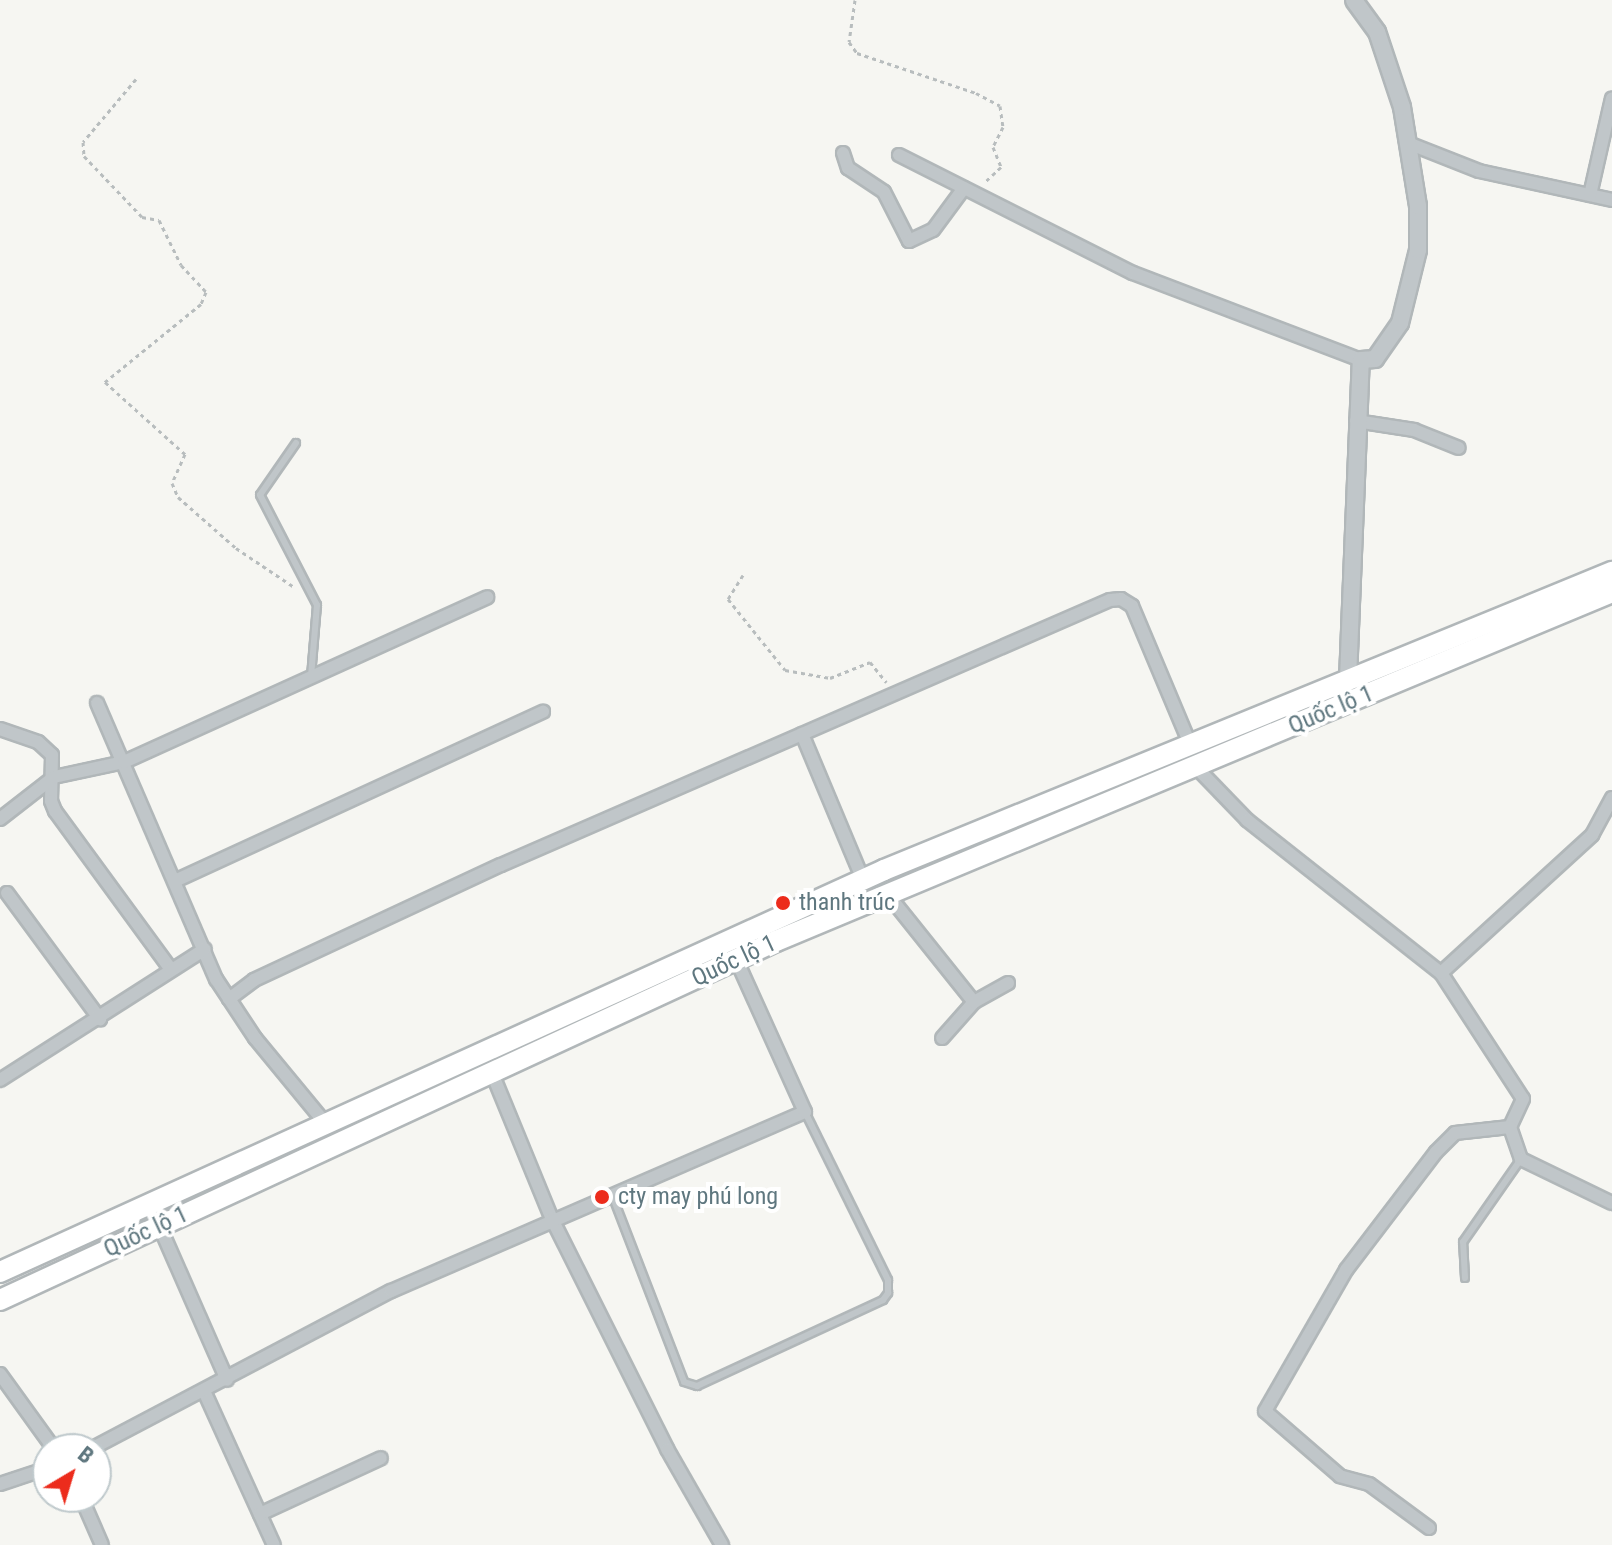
<!DOCTYPE html>
<meta charset="utf-8">
<style>
body{margin:0}
#map{position:relative;width:1612px;height:1545px;overflow:hidden;background:#f6f6f2;font-family:"Roboto Condensed",sans-serif}
div>[style]{position:absolute}
.path>*{height:3px;margin-top:-1.5px;transform-origin:0;background:repeating-linear-gradient(90deg,#b8bdbe 0 4px,transparent 0 8px)}
.roads{filter:drop-shadow(2px 0 #b1b7b9) drop-shadow(-2px 0 #b1b7b9) drop-shadow(0 2px #b1b7b9) drop-shadow(0 -2px #b1b7b9)}
.service>*{height:6px;margin:-3px;padding:0 3px;transform-origin:3px;border-radius:3px;background:#c0c6c9}
.minor>*{height:12px;margin:-6px;padding:0 6px;transform-origin:6px;border-radius:6px;background:#c0c6c9}
.tertiary>*{height:16px;margin:-8px;padding:0 8px;transform-origin:8px;border-radius:8px;background:#c0c6c9}
.trunk>*{height:20px;margin:-10px;padding:0 10px;transform-origin:10px;border-radius:10px;background:#fff}
.dots>*{width:22px;height:22px;translate:-50% -50%;box-sizing:border-box;border:4px solid #fff;border-radius:50%}
span{translate:-50% -50%;white-space:nowrap;text-align:center;line-height:1.15;-webkit-text-stroke:8px #fff;paint-order:stroke}
.street-label{font-size:24px;color:#5f777f}
.poi-label{font-size:24px;color:#5f777f}
.left{translate:0 -50%;text-align:left}
.north{position:absolute;left:32px;top:1433px;width:80px;height:80px;box-sizing:border-box;background:#fff;border:2px solid #bfc9cc;border-radius:50%;rotate:38deg;font-size:22px;font-weight:700;line-height:32px;text-align:center;color:#5f777f}
.north::after{content:'';display:block;margin:auto;width:28px;height:36px;background:#ec2c1c;clip-path:polygon(50% 0,100% 100%,50% 72%,0 100%)}
</style>
<div id="map">
<div class="path">
<i style="left:855px;top:0;width:42px;rotate:98.1deg"></i>
<i style="left:849px;top:42px;width:14px;rotate:54deg"></i>
<i style="left:857px;top:53px;width:126px;rotate:18.6deg"></i>
<i style="left:976px;top:93px;width:27px;rotate:28deg"></i>
<i style="left:1000px;top:106px;width:21px;rotate:82deg"></i>
<i style="left:1003px;top:127px;width:22px;rotate:117deg"></i>
<i style="left:993px;top:147px;width:22px;rotate:68deg"></i>
<i style="left:1001px;top:167px;width:22px;rotate:137deg"></i>
<i style="left:136px;top:79px;width:82px;rotate:130.1deg"></i>
<i style="left:83px;top:142px;width:14px;rotate:86deg"></i>
<i style="left:84px;top:156px;width:84px;rotate:46.4deg"></i>
<i style="left:142px;top:217px;width:17px;rotate:10deg"></i>
<i style="left:159px;top:220px;width:50px;rotate:63.9deg"></i>
<i style="left:181px;top:265px;width:37px;rotate:47deg"></i>
<i style="left:206px;top:292px;width:13px;rotate:113deg"></i>
<i style="left:201px;top:304px;width:124px;rotate:140.9deg"></i>
<i style="left:105px;top:382px;width:108px;rotate:42deg"></i>
<i style="left:185px;top:454px;width:32px;rotate:114deg"></i>
<i style="left:172px;top:483px;width:15px;rotate:67deg"></i>
<i style="left:178px;top:497px;width:77px;rotate:41.3deg"></i>
<i style="left:236px;top:548px;width:70px;rotate:33.9deg"></i>
<i style="left:743px;top:575px;width:28px;rotate:122deg"></i>
<i style="left:728px;top:599px;width:91px;rotate:51.2deg"></i>
<i style="left:785px;top:670px;width:46px;rotate:10.1deg"></i>
<i style="left:830px;top:678px;width:43px;rotate:-21.8deg"></i>
<i style="left:870px;top:662px;width:26px;rotate:51deg"></i>
</div>
<div class="roads">
<div class="service">
<i style="left:296px;top:443px;width:63px;rotate:124.7deg"></i>
<i style="left:260px;top:495px;width:124px;rotate:62.6deg"></i>
<i style="left:317px;top:605px;width:72px;rotate:94.8deg"></i>
<i style="left:612px;top:1195px;width:200px;rotate:68.9deg"></i>
<i style="left:684px;top:1382px;width:14px;rotate:17deg"></i>
<i style="left:697px;top:1386px;width:205px;rotate:-24.8deg"></i>
<i style="left:883px;top:1300px;width:9px;rotate:-54deg"></i>
<i style="left:888px;top:1293px;width:13px;rotate:-90deg"></i>
<i style="left:888px;top:1280px;width:187px;rotate:-116.3deg"></i>
<i style="left:1465px;top:1278px;width:36px;rotate:-93deg"></i>
<i style="left:1463px;top:1242px;width:101px;rotate:-55.1deg"></i>
</div>
<div class="minor">
<i style="left:1408px;top:143px;width:76px;rotate:21.5deg"></i>
<i style="left:1479px;top:171px;width:136px;rotate:12.3deg"></i>
<i style="left:843px;top:153px;width:16px;rotate:72deg"></i>
<i style="left:848px;top:168px;width:43px;rotate:33.7deg"></i>
<i style="left:884px;top:192px;width:55px;rotate:63deg"></i>
<i style="left:909px;top:241px;width:26px;rotate:-25deg"></i>
<i style="left:933px;top:230px;width:52px;rotate:-53.6deg"></i>
<i style="left:899px;top:155px;width:262px;rotate:26.8deg"></i>
<i style="left:1133px;top:273px;width:244px;rotate:20.9deg"></i>
<i style="left:1590px;top:195px;width:99px;rotate:-77.2deg"></i>
<i style="left:1356px;top:421px;width:59px;rotate:8.8deg"></i>
<i style="left:1414px;top:430px;width:48px;rotate:21.8deg"></i>
<i style="left:97px;top:703px;width:301px;rotate:66.7deg"></i>
<i style="left:216px;top:979px;width:71px;rotate:56.5deg"></i>
<i style="left:255px;top:1038px;width:110px;rotate:50.5deg"></i>
<i style="left:0;top:729px;width:40px;rotate:18.9deg"></i>
<i style="left:38px;top:742px;width:19px;rotate:43deg"></i>
<i style="left:52px;top:755px;width:46px;rotate:91.2deg"></i>
<i style="left:51px;top:801px;width:11px;rotate:68deg"></i>
<i style="left:55px;top:811px;width:195px;rotate:53.8deg"></i>
<i style="left:802px;top:734px;width:158px;rotate:67.3deg"></i>
<i style="left:1193px;top:764px;width:78px;rotate:46deg"></i>
<i style="left:1247px;top:820px;width:247px;rotate:38.3deg"></i>
<i style="left:1441px;top:973px;width:150px;rotate:56.9deg"></i>
<i style="left:1523px;top:1099px;width:31px;rotate:115deg"></i>
<i style="left:1510px;top:1127px;width:34px;rotate:71deg"></i>
<i style="left:1521px;top:1159px;width:101px;rotate:25.8deg"></i>
<i style="left:0;top:819px;width:68px;rotate:-37.9deg"></i>
<i style="left:54px;top:777px;width:72px;rotate:-12.1deg"></i>
<i style="left:124px;top:762px;width:399px;rotate:-24.4deg"></i>
<i style="left:177px;top:880px;width:403px;rotate:-24.7deg"></i>
<i style="left:7px;top:893px;width:157px;rotate:53.6deg"></i>
<i style="left:889px;top:896px;width:136px;rotate:51.3deg"></i>
<i style="left:974px;top:1002px;width:48px;rotate:131.6deg"></i>
<i style="left:1441px;top:973px;width:205px;rotate:-42.4deg"></i>
<i style="left:1592px;top:835px;width:42px;rotate:-61.6deg"></i>
<i style="left:229px;top:999px;width:31px;rotate:-37deg"></i>
<i style="left:254px;top:980px;width:272px;rotate:-25deg"></i>
<i style="left:501px;top:865px;width:664px;rotate:-23.52deg"></i>
<i style="left:1110px;top:600px;width:11px;rotate:-5deg"></i>
<i style="left:1121px;top:599px;width:13px;rotate:32deg"></i>
<i style="left:1132px;top:606px;width:150px;rotate:67.2deg"></i>
<i style="left:974px;top:1002px;width:39px;rotate:-29deg"></i>
<i style="left:492px;top:1073px;width:158px;rotate:67.7deg"></i>
<i style="left:552px;top:1219px;width:257px;rotate:63.4deg"></i>
<i style="left:667px;top:1449px;width:111px;rotate:60.2deg"></i>
<i style="left:0;top:1080px;width:243px;rotate:-32.6deg"></i>
<i style="left:159px;top:1225px;width:169px;rotate:66.3deg"></i>
<i style="left:0;top:1374px;width:92px;rotate:54.2deg"></i>
<i style="left:204px;top:1391px;width:169px;rotate:65.6deg"></i>
<i style="left:91px;top:1449px;width:339px;rotate:-27.8deg"></i>
<i style="left:391px;top:1291px;width:451px;rotate:-23.4deg"></i>
<i style="left:805px;top:1112px;width:168px;rotate:-114.3deg"></i>
<i style="left:0;top:1484px;width:51px;rotate:-18.4deg"></i>
<i style="left:81px;top:1497px;width:52px;rotate:66.4deg"></i>
<i style="left:260px;top:1514px;width:133px;rotate:-24.8deg"></i>
<i style="left:1429px;top:1528px;width:74px;rotate:-143.7deg"></i>
<i style="left:1369px;top:1484px;width:30px;rotate:-165deg"></i>
<i style="left:1340px;top:1476px;width:99px;rotate:-139.1deg"></i>
<i style="left:1265px;top:1411px;width:163px;rotate:-60.1deg"></i>
<i style="left:1346px;top:1270px;width:148px;rotate:-52.7deg"></i>
<i style="left:1436px;top:1152px;width:27px;rotate:-45deg"></i>
<i style="left:1455px;top:1133px;width:55px;rotate:-6.2deg"></i>
</div>
<div class="tertiary">
<i style="left:1348px;top:679px;width:319px;rotate:-87.7deg"></i>
<i style="left:1361px;top:360px;width:14px;rotate:-4deg"></i>
<i style="left:1375px;top:359px;width:44px;rotate:-55.2deg"></i>
<i style="left:1400px;top:323px;width:75px;rotate:-76.1deg"></i>
<i style="left:1418px;top:250px;width:44px;rotate:-90deg"></i>
<i style="left:1418px;top:206px;width:100px;rotate:-99.2deg"></i>
<i style="left:1402px;top:107px;width:79px;rotate:-108.4deg"></i>
<i style="left:1377px;top:32px;width:39px;rotate:-126deg"></i>
</div>
<div class="trunk">
<i style="left:0;top:1272px;width:971px;rotate:-24.45deg"></i>
<i style="left:884px;top:870px;width:787px;rotate:-22.26deg"></i>
<i style="left:0;top:1300px;width:855px;rotate:-24.83deg"></i>
<i style="left:776px;top:941px;width:906px;rotate:-22.66deg"></i>
</div>
</div>
<div class="dots">
<i style="left:783px;top:903px;background:#ec2c1c"></i>
<i style="left:602px;top:1197px;background:#ec2c1c"></i>
</div>
<div class="street-label">
<span style="left:1331px;top:710px;rotate:-23deg">Quốc lộ 1</span>
<span style="left:734px;top:961px;rotate:-25deg">Quốc lộ 1</span>
<span style="left:146px;top:1232px;rotate:-25deg">Quốc lộ 1</span>
</div>
<div class="poi-label">
<span class="left" style="left:799px;top:903px">thanh trúc</span>
<span class="left" style="left:618px;top:1197px">cty may phú long</span>
</div>
<div class="north">B</div>
</div>
